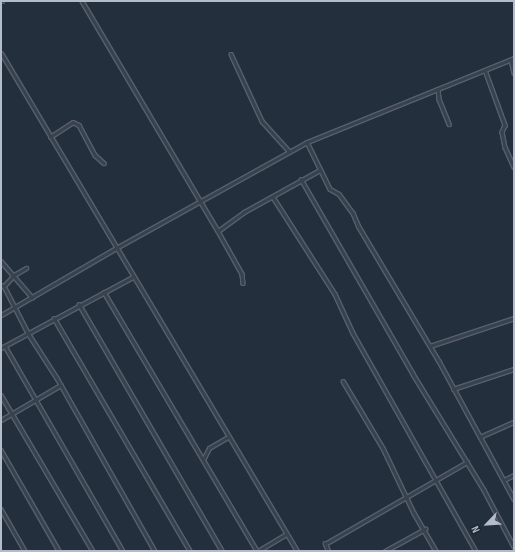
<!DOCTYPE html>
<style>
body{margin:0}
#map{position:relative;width:515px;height:552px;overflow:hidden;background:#242f3e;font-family:"Sofia Sans Condensed",sans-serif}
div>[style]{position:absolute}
.roads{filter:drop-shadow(1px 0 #565f6c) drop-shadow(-1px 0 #565f6c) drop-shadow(0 1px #565f6c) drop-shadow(0 -1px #565f6c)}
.minor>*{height:2.5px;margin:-1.25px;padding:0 1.25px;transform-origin:1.25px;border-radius:1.25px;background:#38414e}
.tertiary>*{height:3px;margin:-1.5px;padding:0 1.5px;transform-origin:1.5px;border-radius:1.5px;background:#38414e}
span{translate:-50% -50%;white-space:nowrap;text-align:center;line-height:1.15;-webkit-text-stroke:3px #1d2633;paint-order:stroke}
.frame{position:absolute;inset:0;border:2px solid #b4bcc9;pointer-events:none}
.north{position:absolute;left:467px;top:504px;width:40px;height:40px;-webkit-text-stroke:3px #1d2633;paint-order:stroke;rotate:245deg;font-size:11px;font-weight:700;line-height:16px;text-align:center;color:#b4bcc9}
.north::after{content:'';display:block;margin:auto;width:14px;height:18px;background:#b4bcc9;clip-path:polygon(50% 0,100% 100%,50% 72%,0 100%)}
</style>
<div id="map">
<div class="roads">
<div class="minor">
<i style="left:82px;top:1px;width:267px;rotate:59.4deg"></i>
<i style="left:218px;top:231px;width:49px;rotate:60.8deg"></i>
<i style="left:242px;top:274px;width:9px;rotate:84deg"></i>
<i style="left:231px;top:54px;width:74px;rotate:65.2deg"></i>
<i style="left:262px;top:121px;width:40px;rotate:48deg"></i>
<i style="left:511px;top:60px;width:13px;rotate:77deg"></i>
<i style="left:485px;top:70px;width:59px;rotate:70deg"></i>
<i style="left:505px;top:125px;width:8px;rotate:113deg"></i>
<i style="left:502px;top:132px;width:15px;rotate:79deg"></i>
<i style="left:505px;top:147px;width:22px;rotate:66deg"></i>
<i style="left:438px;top:89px;width:10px;rotate:84deg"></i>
<i style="left:439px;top:99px;width:27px;rotate:68deg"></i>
<i style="left:50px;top:137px;width:27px;rotate:-33deg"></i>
<i style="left:73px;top:122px;width:7px;rotate:27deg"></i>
<i style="left:79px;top:125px;width:34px;rotate:62deg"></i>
<i style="left:95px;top:155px;width:12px;rotate:42deg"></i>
<i style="left:307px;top:142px;width:52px;rotate:63.9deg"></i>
<i style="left:330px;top:189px;width:10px;rotate:29deg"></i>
<i style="left:339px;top:194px;width:24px;rotate:54deg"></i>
<i style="left:353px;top:213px;width:15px;rotate:67deg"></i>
<i style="left:359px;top:227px;width:156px;rotate:59.2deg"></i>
<i style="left:439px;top:361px;width:157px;rotate:61.5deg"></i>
<i style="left:301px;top:179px;width:225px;rotate:60.1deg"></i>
<i style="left:413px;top:374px;width:136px;rotate:58.5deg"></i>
<i style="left:484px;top:490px;width:64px;rotate:62.2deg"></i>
<i style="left:273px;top:197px;width:115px;rotate:57.4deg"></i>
<i style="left:335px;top:294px;width:43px;rotate:65.2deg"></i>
<i style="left:353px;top:333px;width:250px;rotate:60.6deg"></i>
<i style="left:218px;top:231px;width:32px;rotate:-36deg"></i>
<i style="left:244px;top:212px;width:87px;rotate:-28.9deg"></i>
<i style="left:1px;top:261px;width:48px;rotate:49.3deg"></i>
<i style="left:1px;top:285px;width:3px;rotate:18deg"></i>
<i style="left:4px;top:286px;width:15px;rotate:-48deg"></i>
<i style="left:14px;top:275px;width:14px;rotate:-30deg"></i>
<i style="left:4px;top:286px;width:53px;rotate:62.9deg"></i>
<i style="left:28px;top:333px;width:54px;rotate:57.2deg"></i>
<i style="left:57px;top:378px;width:199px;rotate:60.5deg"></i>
<i style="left:104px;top:292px;width:301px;rotate:59.4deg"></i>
<i style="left:79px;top:304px;width:285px;rotate:59.9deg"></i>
<i style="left:54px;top:318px;width:270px;rotate:59.7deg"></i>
<i style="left:5px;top:346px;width:237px;rotate:60.1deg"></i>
<i style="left:430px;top:346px;width:89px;rotate:-18.4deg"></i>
<i style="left:1px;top:348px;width:150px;rotate:-28.3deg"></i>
<i style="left:343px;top:381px;width:78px;rotate:59.2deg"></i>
<i style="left:383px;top:448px;width:72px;rotate:64.5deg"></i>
<i style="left:414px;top:513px;width:44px;rotate:59.9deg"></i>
<i style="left:453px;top:389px;width:64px;rotate:-18.2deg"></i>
<i style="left:1px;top:395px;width:181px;rotate:59.5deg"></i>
<i style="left:1px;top:420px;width:69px;rotate:-30.3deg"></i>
<i style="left:480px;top:437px;width:37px;rotate:-24deg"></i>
<i style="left:1px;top:450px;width:116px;rotate:60.1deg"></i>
<i style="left:203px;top:460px;width:13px;rotate:-63deg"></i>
<i style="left:209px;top:448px;width:22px;rotate:-30deg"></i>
<i style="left:504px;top:480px;width:11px;rotate:-27deg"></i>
<i style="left:1px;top:509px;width:48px;rotate:60.3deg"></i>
<i style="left:258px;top:551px;width:33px;rotate:-31deg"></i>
<i style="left:328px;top:551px;width:8px;rotate:-113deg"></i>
<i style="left:325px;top:544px;width:164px;rotate:-30deg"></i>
<i style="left:385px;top:551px;width:46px;rotate:-28.8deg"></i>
</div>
<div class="tertiary">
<i style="left:1px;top:1px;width:1px"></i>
<i style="left:1px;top:53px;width:579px;rotate:59.27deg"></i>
<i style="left:1px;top:315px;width:133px;rotate:-30.2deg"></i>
<i style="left:116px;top:248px;width:218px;rotate:-29deg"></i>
<i style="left:307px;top:142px;width:223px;rotate:-22.1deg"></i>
</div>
</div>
<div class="frame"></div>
<div class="north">N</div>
</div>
